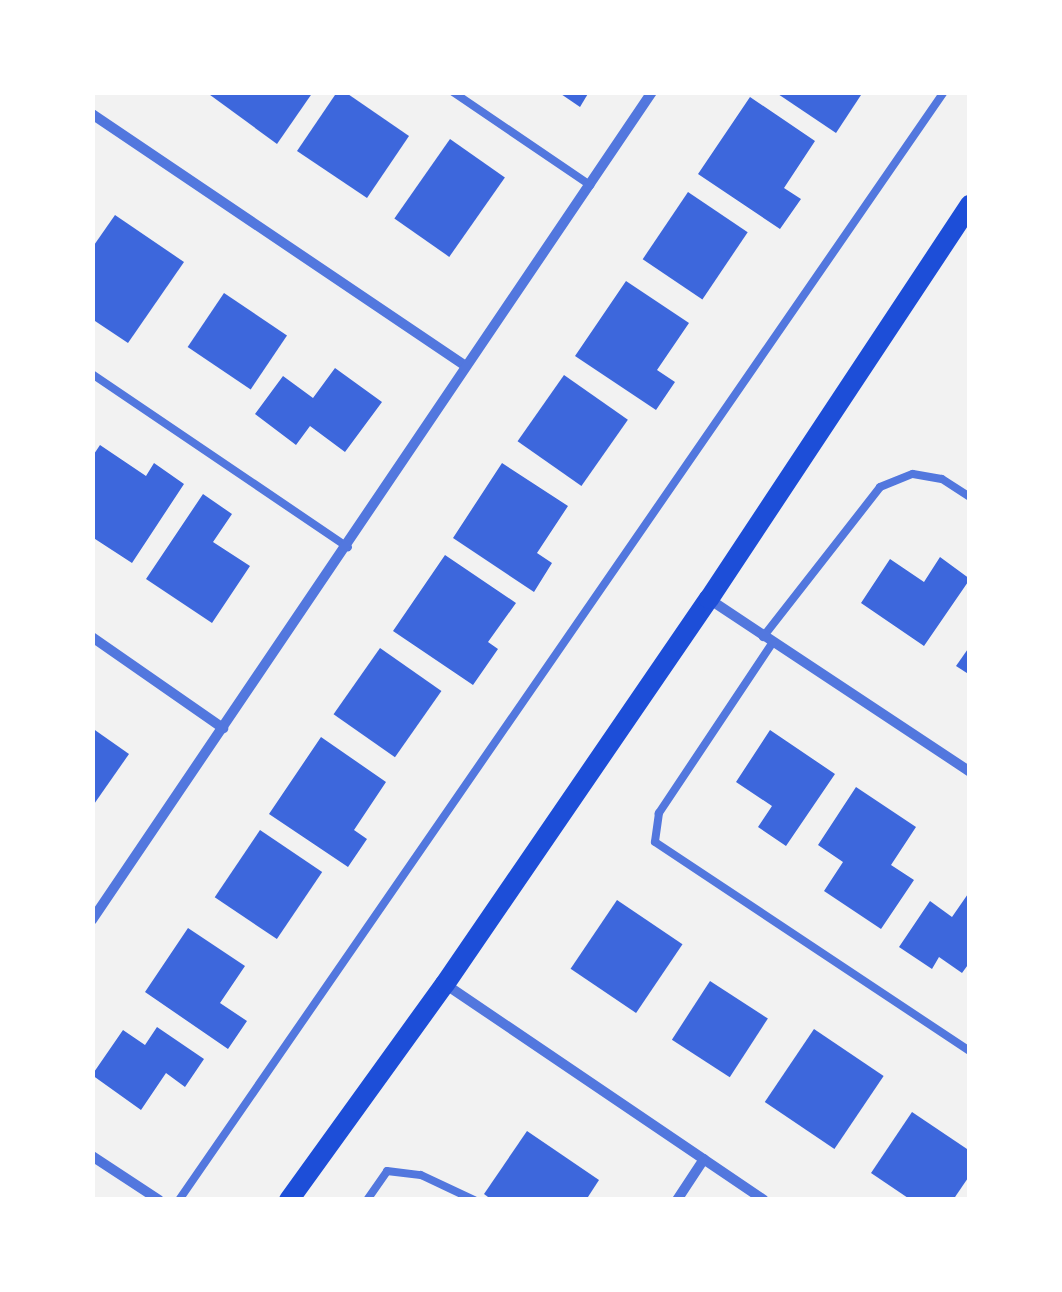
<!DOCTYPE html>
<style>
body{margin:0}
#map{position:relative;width:1062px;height:1292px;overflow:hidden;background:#f2f2f2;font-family:Overpass,sans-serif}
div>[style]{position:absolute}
.building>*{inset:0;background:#3d67dc;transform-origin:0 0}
.service>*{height:8px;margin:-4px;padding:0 4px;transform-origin:4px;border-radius:4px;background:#5277de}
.minor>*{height:10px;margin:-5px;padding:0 5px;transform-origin:5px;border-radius:5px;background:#5277de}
.secondary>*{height:20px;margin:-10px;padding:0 10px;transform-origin:10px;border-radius:10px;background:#1d4ed8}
span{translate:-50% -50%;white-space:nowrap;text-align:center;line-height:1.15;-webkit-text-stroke:10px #fff;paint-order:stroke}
.frame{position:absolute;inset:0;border:95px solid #fff;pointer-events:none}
</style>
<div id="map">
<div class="building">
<i style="clip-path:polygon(206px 92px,313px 92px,277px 144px)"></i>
<i style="clip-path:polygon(337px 92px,345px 92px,409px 136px,367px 198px,297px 151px)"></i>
<i style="clip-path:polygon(558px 92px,589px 92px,580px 107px)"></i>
<i style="clip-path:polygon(775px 92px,863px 92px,836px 133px)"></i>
<i style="clip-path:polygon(750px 97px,815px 141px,784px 188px,801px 199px,780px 229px,698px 174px)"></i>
<i style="left:450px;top:139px;width:67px;height:97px;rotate:35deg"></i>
<i style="left:688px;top:192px;width:72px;height:81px;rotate:34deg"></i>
<i style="clip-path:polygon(115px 215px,184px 262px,128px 343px,92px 319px,92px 248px)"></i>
<i style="clip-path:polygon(626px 281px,689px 323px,657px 370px,675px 382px,656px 410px,575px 356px)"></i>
<i style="left:224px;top:293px;width:76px;height:65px;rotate:34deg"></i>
<i style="clip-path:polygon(335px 368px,382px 402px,345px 452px,310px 426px,296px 445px,255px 414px,283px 376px,313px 398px)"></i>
<i style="left:564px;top:375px;width:78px;height:81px;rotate:35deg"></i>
<i style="clip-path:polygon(100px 445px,146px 476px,154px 463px,184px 484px,132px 563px,92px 537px,92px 457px)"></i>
<i style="clip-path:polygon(502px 463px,568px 506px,537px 553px,552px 563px,534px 592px,453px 538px)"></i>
<i style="clip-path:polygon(203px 494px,232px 514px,213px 542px,250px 566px,212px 623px,146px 579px)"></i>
<i style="clip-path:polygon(445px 555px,516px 603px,488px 642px,498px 649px,473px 685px,393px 631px)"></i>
<i style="clip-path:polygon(940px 557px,970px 579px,924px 646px,861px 603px,890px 559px,924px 582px)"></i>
<i style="clip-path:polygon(970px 646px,970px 675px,956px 666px)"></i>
<i style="left:380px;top:648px;width:75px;height:81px;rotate:35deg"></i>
<i style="clip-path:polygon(92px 728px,129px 754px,92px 807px)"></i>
<i style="clip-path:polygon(770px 730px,835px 774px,786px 846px,758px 827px,772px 806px,736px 782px)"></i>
<i style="clip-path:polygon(321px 737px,386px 782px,354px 830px,367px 839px,348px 867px,269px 814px)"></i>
<i style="clip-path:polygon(856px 787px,916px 827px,891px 865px,914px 880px,881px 929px,824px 891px,843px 862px,818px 845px)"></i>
<i style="left:260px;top:830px;width:75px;height:81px;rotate:34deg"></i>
<i style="clip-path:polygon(970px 891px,970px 962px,962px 973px,939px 957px,932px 969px,899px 947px,930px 901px,952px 917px)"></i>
<i style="left:617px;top:900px;width:79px;height:83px;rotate:34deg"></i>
<i style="clip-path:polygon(188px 928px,245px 966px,220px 1003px,247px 1021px,228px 1049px,145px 992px)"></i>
<i style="left:710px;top:981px;width:69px;height:70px;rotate:33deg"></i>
<i style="clip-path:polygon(157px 1027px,204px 1059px,185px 1087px,166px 1073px,141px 1110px,92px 1075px,123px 1030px,145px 1045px)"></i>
<i style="left:814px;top:1029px;width:84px;height:88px;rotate:34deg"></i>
<i style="clip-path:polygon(912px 1112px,970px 1151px,970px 1175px,953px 1200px,911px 1200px,871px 1173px)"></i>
<i style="clip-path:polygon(527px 1131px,599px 1180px,586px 1200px,492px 1200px,484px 1194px)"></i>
</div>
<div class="service">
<i style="left:453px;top:92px;width:166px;rotate:34.2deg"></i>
<i style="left:92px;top:374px;width:309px;rotate:34.1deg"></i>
<i style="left:763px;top:637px;width:190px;rotate:-52deg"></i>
<i style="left:880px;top:487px;width:35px;rotate:-22deg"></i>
<i style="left:913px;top:474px;width:29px;rotate:10deg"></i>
<i style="left:942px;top:479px;width:33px;rotate:33deg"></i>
<i style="left:773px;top:642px;width:206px;rotate:123.7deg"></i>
<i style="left:659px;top:813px;width:29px;rotate:98deg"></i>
<i style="left:655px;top:842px;width:378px;rotate:33.6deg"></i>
<i style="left:179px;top:1200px;width:1346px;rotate:-55.38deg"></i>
<i style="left:367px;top:1200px;width:35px;rotate:-55deg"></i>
<i style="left:387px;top:1171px;width:34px;rotate:7deg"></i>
<i style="left:421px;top:1175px;width:59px;rotate:25.3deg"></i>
</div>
<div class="minor">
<i style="left:92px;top:114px;width:450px;rotate:34deg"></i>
<i style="left:709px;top:599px;width:313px;rotate:33.5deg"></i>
<i style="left:92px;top:637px;width:160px;rotate:34.8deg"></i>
<i style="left:92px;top:920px;width:1000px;rotate:-55.93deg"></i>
<i style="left:445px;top:984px;width:385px;rotate:34.1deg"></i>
<i style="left:92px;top:1156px;width:80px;rotate:33.3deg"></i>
<i style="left:677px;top:1200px;width:49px;rotate:-56.6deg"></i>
</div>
<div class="secondary">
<i style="left:289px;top:1200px;width:266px;rotate:-54.2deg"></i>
<i style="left:445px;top:984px;width:467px;rotate:-55.6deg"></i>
<i style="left:709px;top:599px;width:473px;rotate:-56.5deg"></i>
</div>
<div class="frame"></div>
</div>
